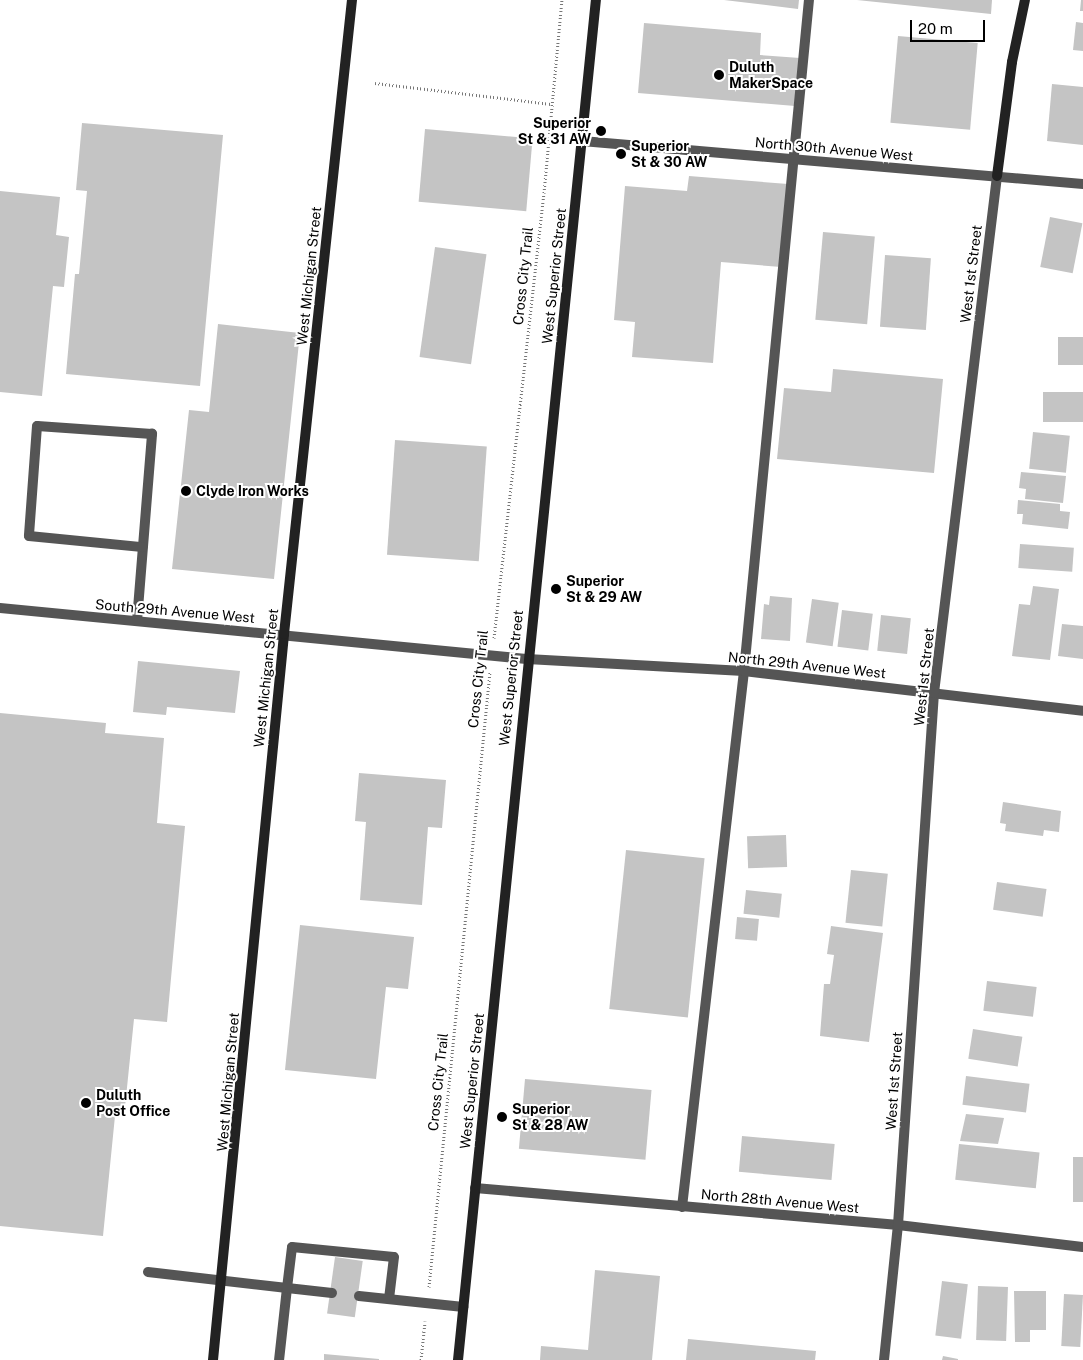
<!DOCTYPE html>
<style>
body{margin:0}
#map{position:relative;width:1083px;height:1360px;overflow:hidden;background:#fff;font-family:"Public Sans",sans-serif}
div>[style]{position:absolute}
.building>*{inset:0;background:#c4c4c4;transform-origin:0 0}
.path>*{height:3px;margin-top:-1.5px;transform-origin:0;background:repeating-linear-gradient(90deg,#777 0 1px,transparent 0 3.5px)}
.lane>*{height:10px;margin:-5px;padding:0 5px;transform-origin:5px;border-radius:5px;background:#555}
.street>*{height:10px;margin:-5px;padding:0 5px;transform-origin:5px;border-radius:5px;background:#555}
.secondary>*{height:10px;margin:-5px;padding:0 5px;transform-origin:5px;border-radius:5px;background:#222}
.dots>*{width:14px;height:14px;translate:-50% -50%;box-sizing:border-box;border:2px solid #fff;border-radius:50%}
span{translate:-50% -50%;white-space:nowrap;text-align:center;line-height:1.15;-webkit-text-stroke:4px #fff;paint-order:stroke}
.poi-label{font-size:14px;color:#000;font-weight:700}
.left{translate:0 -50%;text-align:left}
.right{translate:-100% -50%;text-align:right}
.street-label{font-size:14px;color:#000}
.scale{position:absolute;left:910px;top:20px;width:75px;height:22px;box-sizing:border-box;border:2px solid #000;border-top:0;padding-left:6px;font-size:15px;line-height:18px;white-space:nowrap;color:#000;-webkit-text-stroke:4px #fff;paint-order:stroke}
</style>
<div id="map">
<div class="building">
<i style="clip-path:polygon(724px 0,799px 0,798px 9px)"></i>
<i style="clip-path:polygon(857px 0,992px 0,991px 14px)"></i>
<i style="clip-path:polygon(1081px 0,1083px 0,1083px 11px,1080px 11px)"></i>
<i style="clip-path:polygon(1076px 22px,1083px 23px,1083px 51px,1073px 50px)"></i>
<i style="clip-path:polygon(644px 23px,761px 33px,760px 55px,800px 58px,795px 106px,638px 93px)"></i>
<i style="left:898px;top:36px;width:80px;height:87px;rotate:5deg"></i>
<i style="clip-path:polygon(1052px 84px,1083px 87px,1083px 145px,1047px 141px)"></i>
<i style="clip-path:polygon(82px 123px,223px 135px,200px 386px,66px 374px,75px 274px,79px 274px,87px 191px,76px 190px)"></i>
<i style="left:425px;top:129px;width:108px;height:73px;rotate:5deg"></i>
<i style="clip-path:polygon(689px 176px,788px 184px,781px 267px,721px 262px,713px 363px,632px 357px,635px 322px,614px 320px,625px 186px,687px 191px)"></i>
<i style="clip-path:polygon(0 191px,60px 197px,56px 235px,69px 237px,64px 287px,53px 286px,42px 396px,0 392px)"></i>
<i style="left:1050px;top:217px;width:33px;height:51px;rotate:11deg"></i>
<i style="left:823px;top:232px;width:52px;height:88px;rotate:5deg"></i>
<i style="left:435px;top:247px;width:52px;height:111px;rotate:8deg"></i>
<i style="left:885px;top:255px;width:46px;height:72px;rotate:4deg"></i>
<i style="clip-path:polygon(218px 324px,300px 333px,274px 579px,172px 569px,189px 410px,209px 412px)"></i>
<i style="left:1083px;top:337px;width:28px;height:25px;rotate:90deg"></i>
<i style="clip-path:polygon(833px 369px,943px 379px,934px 473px,777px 459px,784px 388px,831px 392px)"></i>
<i style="left:1043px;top:392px;width:40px;height:30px"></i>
<i style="left:1033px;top:432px;width:37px;height:37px;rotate:6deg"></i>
<i style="left:395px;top:440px;width:92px;height:115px;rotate:4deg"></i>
<i style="clip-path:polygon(1021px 472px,1066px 476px,1063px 503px,1025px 499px,1026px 489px,1019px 488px)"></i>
<i style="clip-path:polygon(1018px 500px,1060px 504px,1060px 511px,1070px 512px,1068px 529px,1022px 524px,1023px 514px,1017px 514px)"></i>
<i style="left:1020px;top:544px;width:54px;height:24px;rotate:4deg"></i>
<i style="clip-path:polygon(1033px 586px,1059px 589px,1050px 660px,1012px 656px,1019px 604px,1030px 605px)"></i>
<i style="clip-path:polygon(770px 596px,792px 598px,790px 641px,761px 639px,764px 604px,769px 605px)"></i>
<i style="left:812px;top:599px;width:27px;height:44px;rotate:8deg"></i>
<i style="left:842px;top:610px;width:31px;height:37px;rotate:7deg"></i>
<i style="left:881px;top:615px;width:30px;height:36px;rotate:6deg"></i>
<i style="clip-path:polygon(1062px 624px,1083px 626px,1083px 659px,1058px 656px)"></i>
<i style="clip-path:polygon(138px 661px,240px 671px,235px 713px,167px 707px,166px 715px,133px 712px)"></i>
<i style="clip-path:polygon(0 713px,106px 723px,105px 733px,164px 738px,157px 823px,185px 826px,167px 1022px,134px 1019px,125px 1107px,116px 1106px,103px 1236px,0 1226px)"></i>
<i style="clip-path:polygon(359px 773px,446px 780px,442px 828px,428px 827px,422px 905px,360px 900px,366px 822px,355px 821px)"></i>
<i style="clip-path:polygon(1003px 802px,1061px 811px,1059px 832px,1044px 830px,1043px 836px,1005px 831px,1006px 824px,1000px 823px)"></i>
<i style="left:786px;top:835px;width:32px;height:39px;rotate:88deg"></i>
<i style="left:626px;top:850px;width:79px;height:160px;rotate:6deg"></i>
<i style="left:851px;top:870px;width:37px;height:53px;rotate:6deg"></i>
<i style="left:997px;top:882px;width:50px;height:28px;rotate:8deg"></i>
<i style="left:746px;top:890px;width:36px;height:24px;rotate:6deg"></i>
<i style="left:737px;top:917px;width:22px;height:22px;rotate:5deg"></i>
<i style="clip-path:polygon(300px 925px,414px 937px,408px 989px,386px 987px,376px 1079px,285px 1070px)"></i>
<i style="clip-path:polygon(831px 926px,883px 933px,869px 1042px,820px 1036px,824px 984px,830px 984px,834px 955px,827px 954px)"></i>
<i style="left:987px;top:981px;width:50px;height:30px;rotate:7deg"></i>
<i style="left:973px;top:1029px;width:50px;height:30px;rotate:9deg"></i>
<i style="left:966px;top:1076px;width:64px;height:29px;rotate:7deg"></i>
<i style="left:525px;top:1079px;width:127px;height:70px;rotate:5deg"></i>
<i style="clip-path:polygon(966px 1114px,1004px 1118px,998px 1144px,960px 1141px)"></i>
<i style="left:742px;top:1136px;width:93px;height:36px;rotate:5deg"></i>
<i style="left:959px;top:1144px;width:81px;height:36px;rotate:6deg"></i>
<i style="left:1073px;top:1157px;width:10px;height:45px"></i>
<i style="left:335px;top:1257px;width:28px;height:57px;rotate:8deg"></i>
<i style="clip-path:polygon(595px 1270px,660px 1276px,652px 1360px,540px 1360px,541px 1346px,588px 1350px)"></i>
<i style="left:942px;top:1281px;width:26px;height:55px;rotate:7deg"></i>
<i style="left:978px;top:1286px;width:30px;height:54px;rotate:2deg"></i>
<i style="clip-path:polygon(1014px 1291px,1046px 1291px,1046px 1330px,1030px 1330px,1030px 1342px,1015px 1342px)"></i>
<i style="left:1064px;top:1294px;width:19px;height:52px;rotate:3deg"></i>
<i style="clip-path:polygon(688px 1339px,816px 1351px,815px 1360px,686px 1360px)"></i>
<i style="clip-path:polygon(324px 1354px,379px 1359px,379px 1360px,324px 1360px)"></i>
<i style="clip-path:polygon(943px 1356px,958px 1359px,958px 1360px,942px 1360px)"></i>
</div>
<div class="path">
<i style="left:375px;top:83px;width:177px;rotate:6.8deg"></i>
<i style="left:494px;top:638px;width:448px;rotate:-83.6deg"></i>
<i style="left:544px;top:193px;width:194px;rotate:-84.7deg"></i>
<i style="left:429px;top:1287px;width:618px;rotate:-84.34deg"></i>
<i style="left:421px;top:1360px;width:39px;rotate:-84deg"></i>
</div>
<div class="lane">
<i style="left:137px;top:621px;width:188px;rotate:-85.4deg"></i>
<i style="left:152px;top:434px;width:115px;rotate:-176deg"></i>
<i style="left:37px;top:426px;width:110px;rotate:94.2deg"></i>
<i style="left:29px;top:536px;width:114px;rotate:5.6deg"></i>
<i style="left:682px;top:1207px;width:540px;rotate:-83.4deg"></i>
<i style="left:744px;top:671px;width:674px;rotate:-84.47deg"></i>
<i style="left:148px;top:1272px;width:140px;rotate:6.6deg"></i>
<i style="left:287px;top:1288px;width:72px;rotate:96.3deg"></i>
<i style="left:332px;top:1293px;width:45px;rotate:-173.7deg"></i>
<i style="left:287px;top:1288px;width:41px;rotate:-83deg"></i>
<i style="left:292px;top:1247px;width:102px;rotate:5.6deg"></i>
<i style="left:394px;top:1257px;width:42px;rotate:96.8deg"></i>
<i style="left:359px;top:1296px;width:105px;rotate:6deg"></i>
</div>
<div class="street">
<i style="left:582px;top:141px;width:503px;rotate:4.91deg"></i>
<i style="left:0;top:608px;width:529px;rotate:5.53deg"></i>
<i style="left:527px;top:659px;width:217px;rotate:3.2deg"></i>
<i style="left:744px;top:671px;width:341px;rotate:6.7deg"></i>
<i style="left:475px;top:1188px;width:425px;rotate:5deg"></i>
<i style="left:898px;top:1225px;width:186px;rotate:6.8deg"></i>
<i style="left:884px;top:1360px;width:136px;rotate:-84.1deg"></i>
<i style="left:898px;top:1225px;width:533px;rotate:-86.13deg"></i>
<i style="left:934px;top:693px;width:521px;rotate:-83.05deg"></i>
</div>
<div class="secondary">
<i style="left:997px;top:176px;width:115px;rotate:-82.5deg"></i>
<i style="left:1012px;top:62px;width:63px;rotate:-78.2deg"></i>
<i style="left:213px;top:1360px;width:729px;rotate:-84.41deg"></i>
<i style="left:284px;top:634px;width:638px;rotate:-83.88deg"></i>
<i style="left:458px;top:1360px;width:1367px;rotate:-84.21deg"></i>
</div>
<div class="dots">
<i style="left:719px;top:75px;background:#000"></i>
<i style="left:601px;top:131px;background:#000"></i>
<i style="left:621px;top:154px;background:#000"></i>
<i style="left:186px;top:491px;background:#000"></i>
<i style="left:556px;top:589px;background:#000"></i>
<i style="left:86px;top:1103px;background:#000"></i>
<i style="left:502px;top:1117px;background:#000"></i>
</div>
<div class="poi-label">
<span class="left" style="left:729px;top:75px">Duluth<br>MakerSpace</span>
<span class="right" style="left:591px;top:131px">Superior<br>St &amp; 31 AW</span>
<span class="left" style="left:631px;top:154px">Superior<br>St &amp; 30 AW</span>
<span class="left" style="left:196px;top:491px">Clyde Iron Works</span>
<span class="left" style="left:566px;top:589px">Superior<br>St &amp; 29 AW</span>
<span class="left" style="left:96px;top:1103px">Duluth<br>Post Office</span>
<span class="left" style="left:512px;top:1117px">Superior<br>St &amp; 28 AW</span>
</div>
<div class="street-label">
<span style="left:834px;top:149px;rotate:5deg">North 30th Avenue West</span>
<span style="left:971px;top:274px;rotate:-83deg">West 1st Street</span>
<span style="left:309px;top:276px;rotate:-84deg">West Michigan Street</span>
<span style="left:523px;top:276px;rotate:-84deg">Cross City Trail</span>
<span style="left:554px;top:276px;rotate:-84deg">West Superior Street</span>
<span style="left:175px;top:611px;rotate:5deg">South 29th Avenue West</span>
<span style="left:807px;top:665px;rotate:6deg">North 29th Avenue West</span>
<span style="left:924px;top:677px;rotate:-84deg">West 1st Street</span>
<span style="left:266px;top:678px;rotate:-84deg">West Michigan Street</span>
<span style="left:511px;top:678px;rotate:-84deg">West Superior Street</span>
<span style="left:478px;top:679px;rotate:-84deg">Cross City Trail</span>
<span style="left:472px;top:1081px;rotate:-84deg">West Superior Street</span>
<span style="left:894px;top:1081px;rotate:-86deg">West 1st Street</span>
<span style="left:228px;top:1082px;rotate:-85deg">West Michigan Street</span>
<span style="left:438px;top:1082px;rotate:-84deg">Cross City Trail</span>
<span style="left:780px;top:1201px;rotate:5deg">North 28th Avenue West</span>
</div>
<div class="scale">20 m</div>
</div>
